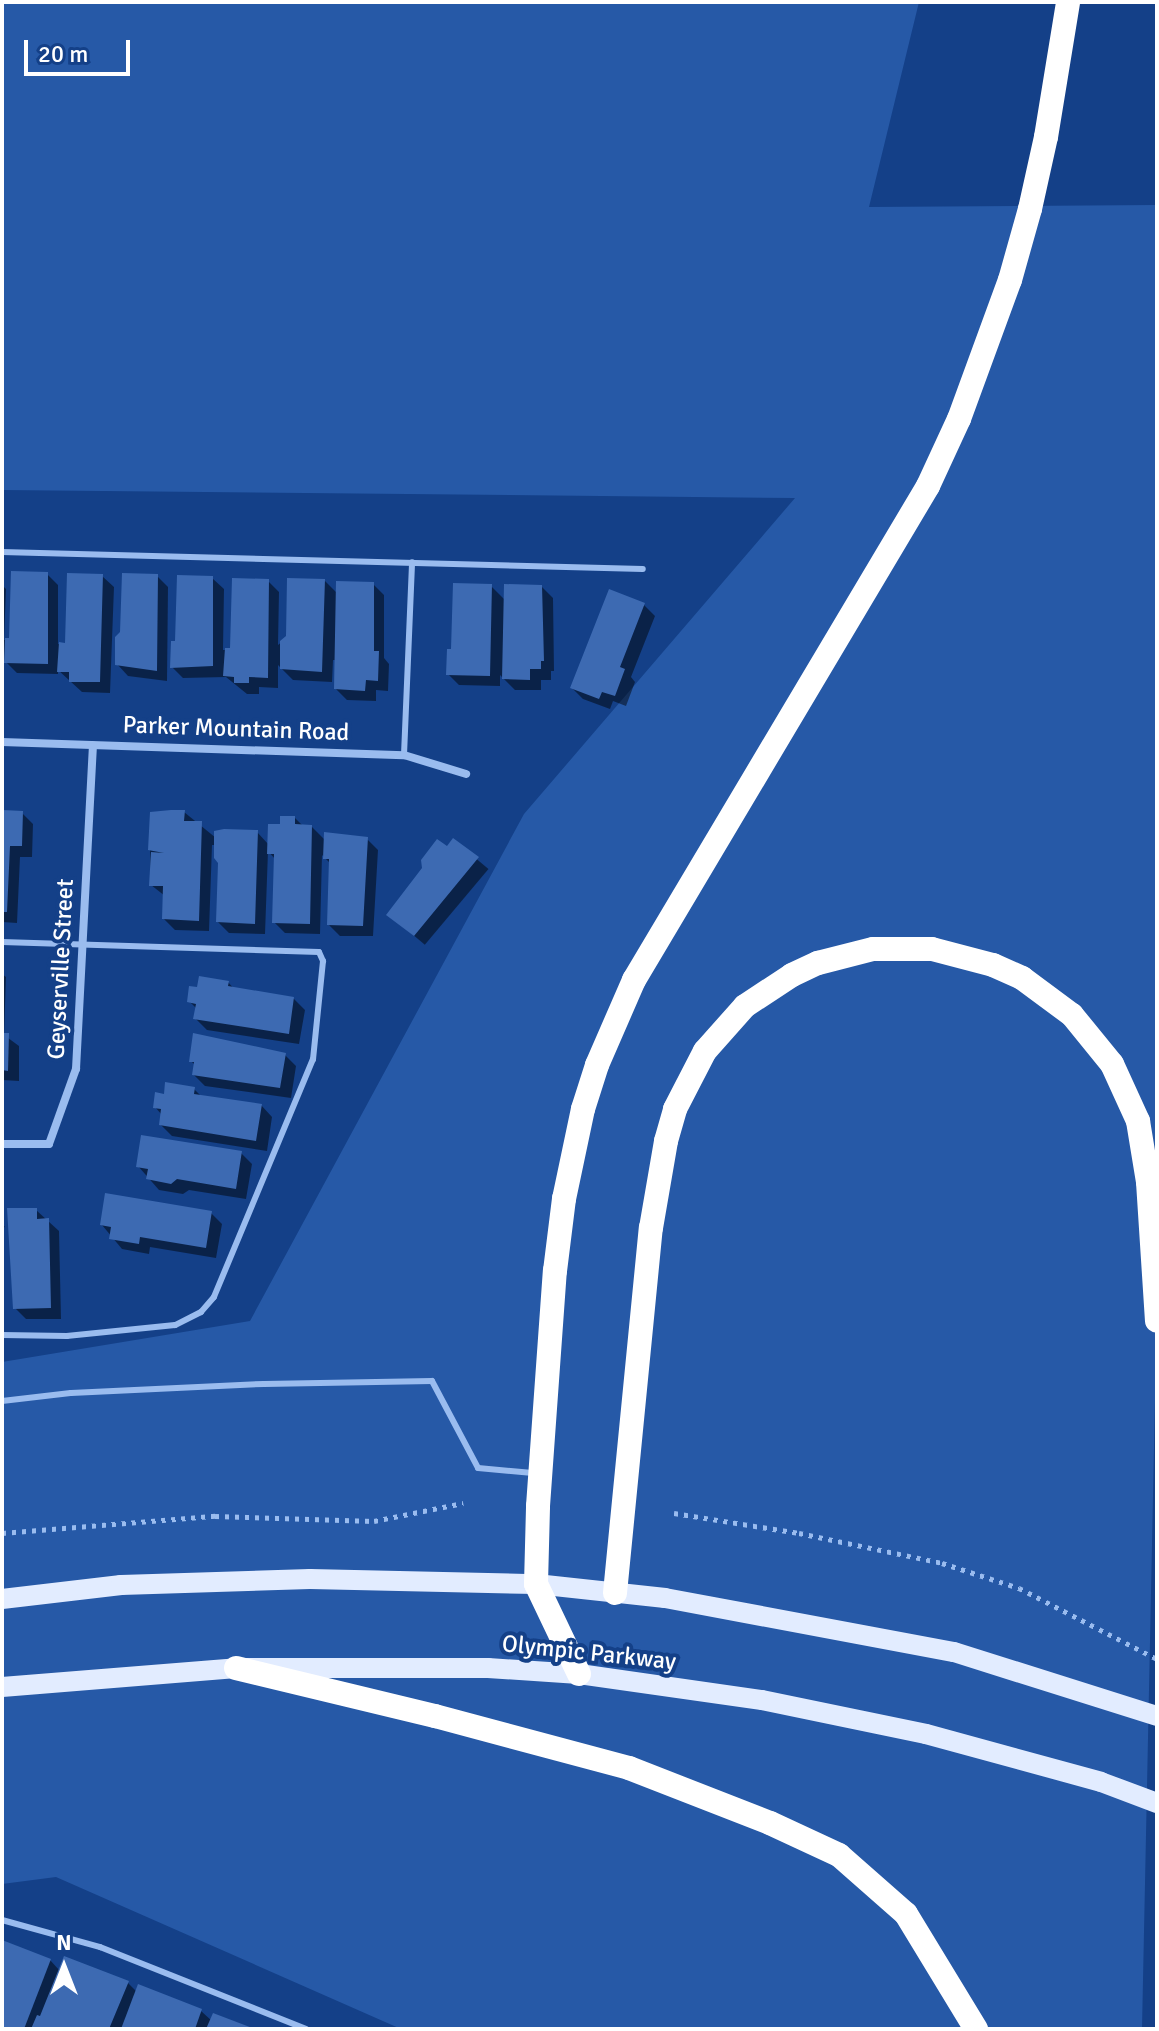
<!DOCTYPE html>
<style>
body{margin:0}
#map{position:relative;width:1159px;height:2031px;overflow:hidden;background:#144088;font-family:Signika,sans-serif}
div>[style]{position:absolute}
.green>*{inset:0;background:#2659a7}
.shadow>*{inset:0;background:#0007;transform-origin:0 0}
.building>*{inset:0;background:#3d6ab2}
.path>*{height:5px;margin-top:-2.5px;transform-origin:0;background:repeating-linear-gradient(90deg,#9abcef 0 4px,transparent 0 10px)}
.service>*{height:6px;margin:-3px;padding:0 3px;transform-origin:3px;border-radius:3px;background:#9abcef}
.minor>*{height:8px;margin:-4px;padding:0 4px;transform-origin:4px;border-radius:4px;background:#9abcef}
.primary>*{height:20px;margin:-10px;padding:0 10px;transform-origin:10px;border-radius:10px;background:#e2ecff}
.motorway>*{height:24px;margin:-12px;padding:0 12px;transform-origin:12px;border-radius:12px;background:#fff}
span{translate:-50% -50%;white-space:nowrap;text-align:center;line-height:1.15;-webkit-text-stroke:8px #144088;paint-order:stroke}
.street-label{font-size:24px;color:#fff}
.frame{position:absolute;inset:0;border:4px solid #fff;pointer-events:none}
.north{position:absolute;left:24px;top:1927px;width:80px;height:80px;-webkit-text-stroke:6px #144088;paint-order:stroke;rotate:0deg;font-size:22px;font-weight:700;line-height:32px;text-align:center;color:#fff}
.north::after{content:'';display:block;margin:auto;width:28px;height:36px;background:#fff;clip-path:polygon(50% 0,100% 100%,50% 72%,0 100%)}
.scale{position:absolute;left:24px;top:40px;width:106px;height:36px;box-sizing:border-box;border:4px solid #fff;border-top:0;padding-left:10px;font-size:24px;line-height:28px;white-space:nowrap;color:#fff;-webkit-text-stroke:6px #144088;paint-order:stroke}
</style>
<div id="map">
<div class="green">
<i style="clip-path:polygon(2px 2px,919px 2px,869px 207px,1157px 205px,1157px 1302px,1142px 2029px,401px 2029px,56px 1877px,2px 1884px,2px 1362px,250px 1321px,524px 814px,795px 498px,2px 490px)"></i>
</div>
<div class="shadow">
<i style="clip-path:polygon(47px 574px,58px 585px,58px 644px,67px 645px,102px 576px,114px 587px,110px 693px,82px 692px,58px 670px,58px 674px,17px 673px,3px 659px,2px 673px,2px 585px,6px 589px,4px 640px,11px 640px)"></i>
<i style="clip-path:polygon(157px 576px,168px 587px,167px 681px,128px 676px,117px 664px)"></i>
<i style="clip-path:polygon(212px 578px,224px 589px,223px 650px,232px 650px,268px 581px,279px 592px,278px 645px,288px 637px,325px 581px,338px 594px,373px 584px,384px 595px,384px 658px,389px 664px,388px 691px,376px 690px,376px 701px,347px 700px,336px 689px,337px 660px,333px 660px,332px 682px,293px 680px,278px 665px,278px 688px,259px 687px,259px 694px,247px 694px,226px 677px,183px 678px,172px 667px,177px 643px)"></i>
<i style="clip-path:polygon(491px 586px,505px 600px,542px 587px,553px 598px,554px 671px,551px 671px,551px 680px,541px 680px,541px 690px,515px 690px,500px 675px,500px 686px,459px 685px,448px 674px,453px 651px)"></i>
<i style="clip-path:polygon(644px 605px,655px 616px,631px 677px,635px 682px,626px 706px,613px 701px,610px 709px,583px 699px,572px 688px)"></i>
<i style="clip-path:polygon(2px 812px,22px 813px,33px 824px,32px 857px,20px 857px,17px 923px,2px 922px)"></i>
<i style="clip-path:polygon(184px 812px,216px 838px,257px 832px,269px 845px,282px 826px,295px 818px,303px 826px,312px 827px,326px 841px,326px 834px,367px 839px,378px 850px,373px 936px,340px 936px,329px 925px,331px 864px,322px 855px,320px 934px,285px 933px,274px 922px,275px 859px,268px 851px,265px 934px,229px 933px,218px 922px,220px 862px,216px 845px,212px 845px,209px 931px,175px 930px,164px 919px,165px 896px,151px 885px,150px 849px)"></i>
<i style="left:454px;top:840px;width:45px;height:99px;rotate:40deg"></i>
<i style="clip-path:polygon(2px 974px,6px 977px,4px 1035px,19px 1046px,19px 1081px,2px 1080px)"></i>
<i style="clip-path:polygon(228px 982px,235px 990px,294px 999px,305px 1010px,299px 1044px,207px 1030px,196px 1019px,197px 1009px,189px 1001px)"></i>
<i style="clip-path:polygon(285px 1055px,296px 1066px,291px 1098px,205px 1086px,194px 1075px,196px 1066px,191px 1061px)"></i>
<i style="clip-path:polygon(194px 1089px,202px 1097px,261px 1105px,272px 1117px,267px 1151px,172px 1136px,161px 1125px,162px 1115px,155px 1107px,165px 1096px)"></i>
<i style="clip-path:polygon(241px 1153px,252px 1164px,246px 1199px,189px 1190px,183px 1194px,159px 1190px,138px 1166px)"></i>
<i style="clip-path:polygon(36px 1210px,59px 1231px,61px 1319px,26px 1319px,15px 1308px)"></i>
<i style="clip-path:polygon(211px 1213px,222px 1224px,216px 1258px,150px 1247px,149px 1254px,122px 1249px,102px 1225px)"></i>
<i style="left:2px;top:1224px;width:4px;height:93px;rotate:45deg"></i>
<i style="clip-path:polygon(2px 1942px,50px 1960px,60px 1971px,128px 1983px,137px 1992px,201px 2011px,212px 2021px,250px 2029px,2px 2029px)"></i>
</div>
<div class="building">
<i style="clip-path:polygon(11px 571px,48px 572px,48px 664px,4px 663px,5px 638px,9px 638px)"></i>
<i style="clip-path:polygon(67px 573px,103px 574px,100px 682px,69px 682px,69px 672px,57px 672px,59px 642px,65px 643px)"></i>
<i style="clip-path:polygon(122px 573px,158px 574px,157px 671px,115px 665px,115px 637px,120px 632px)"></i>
<i style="clip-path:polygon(177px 575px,213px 576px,213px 666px,170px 668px,171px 641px,175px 641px)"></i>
<i style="clip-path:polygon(232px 578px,269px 579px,268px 678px,249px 677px,249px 683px,234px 683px,234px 677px,223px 676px,225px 648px,230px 648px)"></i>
<i style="clip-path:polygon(287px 578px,325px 579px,322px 672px,280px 669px,280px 641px,286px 636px)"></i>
<i style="clip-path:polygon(336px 581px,374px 582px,374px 651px,379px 651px,378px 681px,366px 680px,365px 691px,334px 689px)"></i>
<i style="clip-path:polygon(453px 583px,492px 584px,490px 676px,446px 675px,447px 649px,451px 649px)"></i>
<i style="clip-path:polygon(504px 584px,542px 585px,544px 661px,541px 661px,541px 669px,530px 669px,530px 680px,502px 679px)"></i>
<i style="clip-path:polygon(609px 589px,645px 603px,620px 667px,625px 669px,615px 696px,602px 692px,599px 699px,570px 688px)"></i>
<i style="clip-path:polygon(2px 810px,23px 811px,22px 846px,10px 846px,7px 912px,2px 912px)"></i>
<i style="clip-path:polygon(171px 810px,185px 810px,184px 821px,202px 821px,199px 921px,162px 919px,163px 886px,149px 886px,151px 852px,164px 853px,148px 850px,150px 812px)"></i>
<i style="clip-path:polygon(280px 816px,295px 816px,295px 824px,312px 825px,310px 924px,272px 923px,274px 854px,267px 854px,268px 824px,280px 824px)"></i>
<i style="clip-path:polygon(224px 829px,258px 830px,255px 924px,216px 922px,218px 863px,214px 858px,214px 831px)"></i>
<i style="clip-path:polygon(324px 832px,368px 837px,363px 926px,327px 925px,329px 859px,323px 859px)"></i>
<i style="clip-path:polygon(453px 838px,479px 857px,414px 936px,386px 915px,422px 868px,421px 860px,437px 839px,447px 846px)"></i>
<i style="clip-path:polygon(199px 976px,229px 981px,228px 986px,294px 997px,289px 1034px,193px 1019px,196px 1004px,187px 1002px,189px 986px,197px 987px)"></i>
<i style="clip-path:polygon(2px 1033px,9px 1033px,8px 1071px,2px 1070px)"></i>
<i style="clip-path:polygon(193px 1033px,286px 1053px,280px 1088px,192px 1075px,194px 1062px,189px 1062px)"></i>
<i style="clip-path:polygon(165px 1082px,195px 1087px,194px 1094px,262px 1104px,256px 1141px,159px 1125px,161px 1109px,153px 1108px,155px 1092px,164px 1094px)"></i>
<i style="clip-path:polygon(141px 1135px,242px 1151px,236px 1189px,177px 1179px,171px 1184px,146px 1179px,148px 1169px,136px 1167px)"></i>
<i style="clip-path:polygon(105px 1193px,212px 1211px,206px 1248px,140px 1237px,139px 1244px,109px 1239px,111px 1227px,100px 1225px)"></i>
<i style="clip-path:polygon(7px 1208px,37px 1208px,37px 1219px,49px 1218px,51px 1308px,13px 1309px)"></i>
<i style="clip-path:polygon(2px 1940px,51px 1959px,24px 2029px,2px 2029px)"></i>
<i style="clip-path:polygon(64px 1956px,129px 1981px,109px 2029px,31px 2029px,37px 2015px,40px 2016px)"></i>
<i style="clip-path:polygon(138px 1984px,202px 2009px,195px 2029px,121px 2029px)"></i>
<i style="clip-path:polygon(213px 2013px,255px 2029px,206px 2029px)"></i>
</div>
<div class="path">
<i style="left:674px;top:1513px;width:127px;rotate:9.1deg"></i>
<i style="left:799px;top:1533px;width:146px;rotate:11.8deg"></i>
<i style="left:942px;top:1563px;width:81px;rotate:18deg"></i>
<i style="left:1019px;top:1588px;width:155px;rotate:27.2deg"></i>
<i style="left:2px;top:1533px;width:214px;rotate:-4.6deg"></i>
<i style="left:215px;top:1516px;width:159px;rotate:1.8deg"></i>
<i style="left:374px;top:1521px;width:91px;rotate:-11.4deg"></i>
</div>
<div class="service">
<i style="left:2px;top:552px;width:641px;rotate:1.52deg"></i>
<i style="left:404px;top:755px;width:193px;rotate:-87.6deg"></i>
<i style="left:2px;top:942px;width:317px;rotate:1.8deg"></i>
<i style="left:319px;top:952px;width:10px;rotate:66deg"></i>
<i style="left:323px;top:961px;width:99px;rotate:95.8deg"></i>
<i style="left:313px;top:1059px;width:258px;rotate:112.6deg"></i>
<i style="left:214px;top:1297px;width:20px;rotate:131deg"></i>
<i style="left:201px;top:1312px;width:29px;rotate:153deg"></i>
<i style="left:175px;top:1325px;width:109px;rotate:174.2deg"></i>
<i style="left:67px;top:1336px;width:65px;rotate:-179.1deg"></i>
<i style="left:2px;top:1401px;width:69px;rotate:-6.6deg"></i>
<i style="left:71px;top:1393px;width:193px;rotate:-2.7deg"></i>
<i style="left:264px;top:1384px;width:168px;rotate:-1deg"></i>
<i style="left:432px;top:1381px;width:98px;rotate:62.1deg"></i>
<i style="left:478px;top:1468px;width:55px;rotate:5.2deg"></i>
<i style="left:2px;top:1920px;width:102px;rotate:15.4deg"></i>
<i style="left:100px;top:1947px;width:222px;rotate:21.7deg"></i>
</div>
<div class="minor">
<i style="left:2px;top:742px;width:402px;rotate:1.9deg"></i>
<i style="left:404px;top:755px;width:65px;rotate:17deg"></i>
<i style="left:2px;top:1144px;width:47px"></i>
<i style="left:49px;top:1144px;width:80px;rotate:-70.2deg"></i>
<i style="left:76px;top:1069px;width:324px;rotate:-87deg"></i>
</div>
<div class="primary">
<i style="left:2px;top:1599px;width:120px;rotate:-6.7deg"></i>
<i style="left:121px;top:1585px;width:189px;rotate:-1.8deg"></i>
<i style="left:310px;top:1579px;width:226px;rotate:1.3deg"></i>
<i style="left:536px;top:1584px;width:130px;rotate:6.2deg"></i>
<i style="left:665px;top:1598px;width:294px;rotate:10.6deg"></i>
<i style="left:954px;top:1652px;width:213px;rotate:17.5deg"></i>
<i style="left:2px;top:1687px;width:235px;rotate:-4.6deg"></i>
<i style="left:236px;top:1668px;width:252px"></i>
<i style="left:488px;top:1668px;width:91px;rotate:3.8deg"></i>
<i style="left:579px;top:1674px;width:185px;rotate:8.1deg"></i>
<i style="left:762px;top:1700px;width:167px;rotate:11.7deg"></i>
<i style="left:926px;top:1734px;width:181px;rotate:15.3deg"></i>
<i style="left:1101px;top:1782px;width:60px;rotate:20.6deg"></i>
</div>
<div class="motorway">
<i style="left:615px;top:1593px;width:367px;rotate:-84.4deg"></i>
<i style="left:651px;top:1228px;width:88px;rotate:-80.2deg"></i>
<i style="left:666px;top:1141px;width:33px;rotate:-74deg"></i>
<i style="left:675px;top:1109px;width:65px;rotate:-62.7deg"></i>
<i style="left:705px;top:1051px;width:60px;rotate:-48.4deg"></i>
<i style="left:745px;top:1006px;width:56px;rotate:-33.4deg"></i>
<i style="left:792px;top:975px;width:29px;rotate:-25deg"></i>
<i style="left:818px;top:963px;width:57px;rotate:-14.3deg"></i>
<i style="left:873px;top:949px;width:59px"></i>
<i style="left:932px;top:949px;width:63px;rotate:14.7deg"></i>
<i style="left:993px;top:965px;width:32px;rotate:24deg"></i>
<i style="left:1022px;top:978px;width:62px;rotate:36.5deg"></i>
<i style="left:1072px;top:1015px;width:63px;rotate:50.8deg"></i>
<i style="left:1112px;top:1064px;width:63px;rotate:65.5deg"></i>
<i style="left:1138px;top:1121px;width:62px;rotate:80.7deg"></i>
<i style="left:1148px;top:1182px;width:139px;rotate:86.3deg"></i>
<i style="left:236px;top:1668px;width:205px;rotate:13.6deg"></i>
<i style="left:435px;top:1716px;width:201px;rotate:15deg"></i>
<i style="left:629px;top:1768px;width:151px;rotate:21.3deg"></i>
<i style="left:770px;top:1823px;width:76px;rotate:24.9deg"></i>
<i style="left:839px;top:1855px;width:89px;rotate:41.4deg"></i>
<i style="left:906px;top:1914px;width:135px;rotate:58.7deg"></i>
<i style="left:579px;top:1674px;width:100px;rotate:-115.5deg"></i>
<i style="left:536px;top:1584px;width:78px;rotate:-88.5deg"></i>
<i style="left:538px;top:1506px;width:236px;rotate:-85.9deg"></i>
<i style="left:555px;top:1271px;width:73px;rotate:-82.9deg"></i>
<i style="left:564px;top:1199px;width:92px;rotate:-78.1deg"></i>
<i style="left:583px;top:1109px;width:46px;rotate:-72.3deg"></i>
<i style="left:597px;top:1065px;width:93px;rotate:-66.5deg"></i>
<i style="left:634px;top:980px;width:575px;rotate:-59.24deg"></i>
<i style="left:928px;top:486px;width:74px;rotate:-65.2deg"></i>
<i style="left:959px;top:419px;width:148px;rotate:-69.9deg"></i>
<i style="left:1010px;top:280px;width:74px;rotate:-74.3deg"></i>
<i style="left:1030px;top:209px;width:74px;rotate:-77.5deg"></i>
<i style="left:1046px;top:137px;width:137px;rotate:-80.7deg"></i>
</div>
<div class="street-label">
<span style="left:236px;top:729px;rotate:2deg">Parker Mountain Road</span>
<span style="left:61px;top:969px;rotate:-87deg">Geyserville Street</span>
<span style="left:589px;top:1653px;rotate:6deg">Olympic Parkway</span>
</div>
<div class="frame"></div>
<div class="north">N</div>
<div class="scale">20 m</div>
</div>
